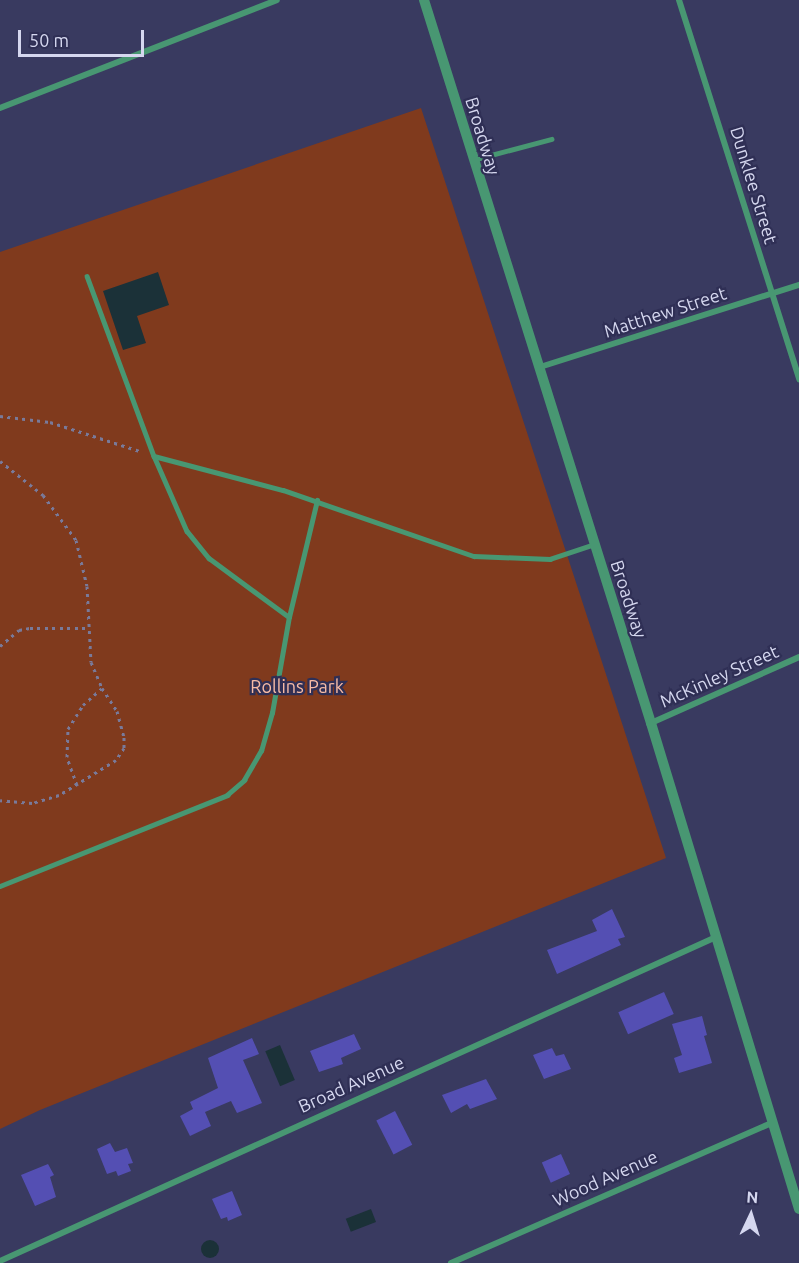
<!DOCTYPE html>
<style>
body{margin:0}
#map{position:relative;width:799px;height:1263px;overflow:hidden;background:#393a60;font-family:Ubuntu,sans-serif}
div>[style]{position:absolute}
.green>*{inset:0;background:#803a1d}
.water>*{inset:0;background:#1b3138;transform-origin:0 0}
.round{border-radius:50%}
.building>*{inset:0;background:#544fb3;transform-origin:0 0}
.path>*{height:3px;margin-top:-1.5px;transform-origin:0;background:repeating-linear-gradient(90deg,#797a9a 0 3px,transparent 0 7.5px)}
.service>*{height:4.5px;margin:-2.25px;padding:0 2.25px;transform-origin:2.25px;border-radius:2.25px;background:#489772}
.minor>*{height:6px;margin:-3px;padding:0 3px;transform-origin:3px;border-radius:3px;background:#489772}
.tertiary>*{height:10px;margin:-5px;padding:0 5px;transform-origin:5px;border-radius:5px;background:#489772}
span{translate:-50% -50%;white-space:nowrap;text-align:center;line-height:1.15;-webkit-text-stroke:4.5px #2f2f55;paint-order:stroke}
.street-label{font-size:18px;color:#d5d7ef}
.park-label{font-size:18px;color:#f6bba6}
.north{position:absolute;left:721px;top:1185px;width:60px;height:60px;-webkit-text-stroke:4px #2f2f55;paint-order:stroke;rotate:4deg;font-size:16px;font-weight:700;line-height:24px;text-align:center;color:#d5d7ef}
.north::after{content:'';display:block;margin:auto;width:21px;height:27px;background:#d5d7ef;clip-path:polygon(50% 0,100% 100%,50% 72%,0 100%)}
.scale{position:absolute;left:18px;top:30px;width:126px;height:27px;box-sizing:border-box;border:3px solid #d5d7ef;border-top:0;padding-left:8px;font-size:18px;line-height:21px;white-space:nowrap;color:#d5d7ef;-webkit-text-stroke:4px #2f2f55;paint-order:stroke}
</style>
<div id="map">
<div class="green">
<i style="clip-path:polygon(421px 108px,666px 858px,40px 1110px,0 1129px,0 252px)"></i>
</div>
<div class="water">
<i style="clip-path:polygon(158px 272px,169px 305px,137px 316px,146px 343px,123px 350px,103px 291px)"></i>
<i style="left:280px;top:1045px;width:38px;height:16px;rotate:67deg"></i>
<i style="left:371px;top:1209px;width:14px;height:27px;rotate:69deg"></i>
<i class="round" style="left:201px;top:1240px;width:18px;height:18px"></i>
</div>
<div class="building">
<i style="clip-path:polygon(612px 909px,625px 937px,618px 939px,621px 945px,557px 974px,547px 950px,597px 931px,592px 920px)"></i>
<i style="left:664px;top:992px;width:24px;height:50px;rotate:66deg"></i>
<i style="clip-path:polygon(702px 1016px,707px 1035px,704px 1036px,712px 1063px,679px 1073px,674px 1058px,682px 1055px,672px 1024px)"></i>
<i style="clip-path:polygon(354px 1034px,361px 1049px,341px 1058px,343px 1064px,319px 1072px,310px 1051px)"></i>
<i style="clip-path:polygon(252px 1038px,259px 1054px,243px 1060px,262px 1103px,237px 1113px,231px 1101px,205px 1112px,211px 1126px,190px 1136px,180px 1116px,193px 1109px,190px 1102px,218px 1088px,208px 1058px)"></i>
<i style="clip-path:polygon(552px 1048px,556px 1056px,564px 1054px,571px 1069px,544px 1079px,533px 1055px)"></i>
<i style="clip-path:polygon(486px 1079px,497px 1099px,470px 1109px,467px 1104px,451px 1113px,442px 1095px)"></i>
<i style="left:395px;top:1111px;width:38px;height:21px;rotate:63deg"></i>
<i style="clip-path:polygon(110px 1143px,115px 1152px,127px 1148px,133px 1163px,128px 1164px,131px 1171px,118px 1176px,116px 1171px,107px 1174px,97px 1149px)"></i>
<i style="left:561px;top:1154px;width:22px;height:21px;rotate:66deg"></i>
<i style="clip-path:polygon(48px 1164px,54px 1175px,50px 1177px,56px 1197px,35px 1206px,21px 1175px)"></i>
<i style="clip-path:polygon(232px 1191px,242px 1215px,228px 1221px,227px 1217px,221px 1219px,212px 1199px)"></i>
</div>
<div class="path">
<i style="left:0;top:416px;width:50px;rotate:6.8deg"></i>
<i style="left:50px;top:422px;width:95px;rotate:17.9deg"></i>
<i style="left:0;top:461px;width:55px;rotate:38.3deg"></i>
<i style="left:43px;top:495px;width:56px;rotate:53.7deg"></i>
<i style="left:76px;top:540px;width:47px;rotate:76.6deg"></i>
<i style="left:87px;top:586px;width:76px;rotate:87deg"></i>
<i style="left:91px;top:662px;width:28px;rotate:67deg"></i>
<i style="left:102px;top:688px;width:27px;rotate:57deg"></i>
<i style="left:117px;top:711px;width:27px;rotate:75deg"></i>
<i style="left:124px;top:737px;width:11px;rotate:90deg"></i>
<i style="left:124px;top:748px;width:14px;rotate:124deg"></i>
<i style="left:116px;top:760px;width:67px;rotate:148.4deg"></i>
<i style="left:59px;top:795px;width:28px;rotate:163deg"></i>
<i style="left:32px;top:803px;width:32px;rotate:-175deg"></i>
<i style="left:0;top:646px;width:25px;rotate:-40deg"></i>
<i style="left:19px;top:630px;width:11px;rotate:-10deg"></i>
<i style="left:30px;top:628px;width:58px"></i>
<i style="left:77px;top:785px;width:30px;rotate:-110deg"></i>
<i style="left:67px;top:757px;width:28px;rotate:-88deg"></i>
<i style="left:68px;top:729px;width:28px;rotate:-58deg"></i>
<i style="left:83px;top:705px;width:25px;rotate:-42deg"></i>
</div>
<div class="service">
<i style="left:476px;top:159px;width:78px;rotate:-14.9deg"></i>
<i style="left:87px;top:276px;width:192px;rotate:69.6deg"></i>
<i style="left:154px;top:456px;width:133px;rotate:14.8deg"></i>
<i style="left:283px;top:490px;width:202px;rotate:19.1deg"></i>
<i style="left:474px;top:556px;width:76px;rotate:2.3deg"></i>
<i style="left:550px;top:559px;width:47px;rotate:-18.4deg"></i>
<i style="left:154px;top:456px;width:82px;rotate:66.3deg"></i>
<i style="left:187px;top:531px;width:35px;rotate:51deg"></i>
<i style="left:209px;top:558px;width:99px;rotate:36.4deg"></i>
<i style="left:0;top:886px;width:245px;rotate:-21.8deg"></i>
<i style="left:227px;top:795px;width:23px;rotate:-41deg"></i>
<i style="left:244px;top:780px;width:34px;rotate:-60deg"></i>
<i style="left:261px;top:751px;width:40px;rotate:-74deg"></i>
<i style="left:272px;top:713px;width:97px;rotate:-80deg"></i>
<i style="left:289px;top:617px;width:120px;rotate:-76.5deg"></i>
</div>
<div class="minor">
<i style="left:679px;top:0;width:398px;rotate:72.4deg"></i>
<i style="left:0;top:108px;width:297px;rotate:-21.3deg"></i>
<i style="left:540px;top:367px;width:272px;rotate:-17.6deg"></i>
<i style="left:651px;top:723px;width:162px;rotate:-24deg"></i>
<i style="left:0;top:1261px;width:786px;rotate:-24.35deg"></i>
<i style="left:451px;top:1263px;width:350px;rotate:-23.6deg"></i>
</div>
<div class="tertiary">
<i style="left:424px;top:0;width:758px;rotate:72.57deg"></i>
<i style="left:651px;top:723px;width:508px;rotate:73.06deg"></i>
</div>
<div class="street-label">
<span style="left:483px;top:136px;rotate:73deg">Broadway</span>
<span style="left:754px;top:185px;rotate:73deg">Dunklee Street</span>
<span style="left:665px;top:312px;rotate:-18deg">Matthew Street</span>
<span style="left:629px;top:599px;rotate:72deg">Broadway</span>
<span style="left:719px;top:676px;rotate:-24deg">McKinley Street</span>
<span style="left:351px;top:1084px;rotate:-24deg">Broad Avenue</span>
<span style="left:605px;top:1178px;rotate:-24deg">Wood Avenue</span>
</div>
<div class="park-label">
<span style="left:297px;top:686px">Rollins Park</span>
</div>
<div class="north">N</div>
<div class="scale">50 m</div>
</div>
